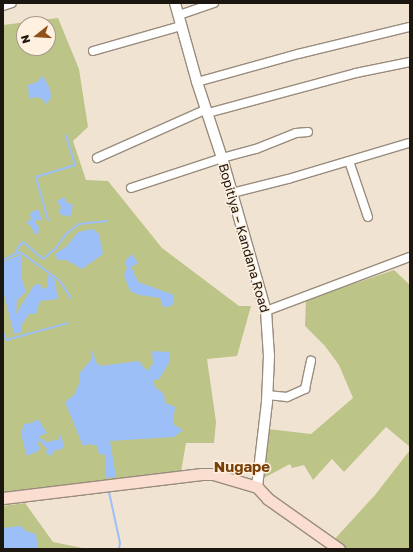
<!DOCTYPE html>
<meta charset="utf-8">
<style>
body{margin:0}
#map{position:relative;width:413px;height:552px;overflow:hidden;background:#f1e3d2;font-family:"Golos Text",sans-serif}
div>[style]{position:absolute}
.green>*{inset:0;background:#bcc488}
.water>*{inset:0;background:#9dbff7}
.stream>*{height:2px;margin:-1px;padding:0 1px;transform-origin:1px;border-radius:1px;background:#9dbff7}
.roads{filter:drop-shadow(1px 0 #998c7d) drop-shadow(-1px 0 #998c7d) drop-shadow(0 1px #998c7d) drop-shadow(0 -1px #998c7d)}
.minor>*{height:8px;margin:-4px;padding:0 4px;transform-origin:4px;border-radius:4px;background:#fff}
.tertiary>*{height:10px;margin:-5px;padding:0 5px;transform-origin:5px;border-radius:5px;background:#fff}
.secondary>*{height:11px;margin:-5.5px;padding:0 5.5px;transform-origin:5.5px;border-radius:5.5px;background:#fcded1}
span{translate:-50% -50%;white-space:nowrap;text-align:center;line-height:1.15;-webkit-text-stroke:3px #fff0df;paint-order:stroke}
.street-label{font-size:13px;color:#1b1610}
.quarter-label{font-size:15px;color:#783f08;font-weight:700}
.frame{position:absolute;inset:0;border:4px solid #1b1610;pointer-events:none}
.north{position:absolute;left:16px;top:16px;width:40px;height:40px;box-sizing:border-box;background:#fff0df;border:1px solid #a4998c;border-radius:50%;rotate:253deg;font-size:11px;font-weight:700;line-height:16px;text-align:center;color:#1b1610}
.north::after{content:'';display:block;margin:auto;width:14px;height:18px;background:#91511a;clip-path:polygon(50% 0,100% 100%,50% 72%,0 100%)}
</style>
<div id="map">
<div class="green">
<i style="clip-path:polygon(evenodd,58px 18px,79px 69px,88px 127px,73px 141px,86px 180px,108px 181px,162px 248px,239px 306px,251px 306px,237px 356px,207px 359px,216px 422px,214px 443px,186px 443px,181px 472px,3px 493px,3px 25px,58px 18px,24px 24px,48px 24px,48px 48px,24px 48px,24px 24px)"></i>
<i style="clip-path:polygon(394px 270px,410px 285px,410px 447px,386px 427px,344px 472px,332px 459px,313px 480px,304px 465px,292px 468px,290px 464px,260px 480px,268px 429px,311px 434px,353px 398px,339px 365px,325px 346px,305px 326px,306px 300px)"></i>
<i style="clip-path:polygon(410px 450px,410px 549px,345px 549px,333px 541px,375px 495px)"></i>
<i style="clip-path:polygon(25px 503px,53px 542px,87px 549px,3px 549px,3px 506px)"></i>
</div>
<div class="water">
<i style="clip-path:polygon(43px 76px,50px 89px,51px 97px,47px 104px,42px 99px,36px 97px,29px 99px,28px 85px,37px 82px)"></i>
<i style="clip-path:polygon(64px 197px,66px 202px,73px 205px,70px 217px,59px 214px,61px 207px,57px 201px)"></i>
<i style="clip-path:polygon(39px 210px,42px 221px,35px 219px,35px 223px,39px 227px,38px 235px,34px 233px,31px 226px,26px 223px,31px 219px,30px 214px,33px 211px)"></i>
<i style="clip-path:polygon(93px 229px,99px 234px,103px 254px,82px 269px,66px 260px,58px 260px,55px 254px,67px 246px,78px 232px)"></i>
<i style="clip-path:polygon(22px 254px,22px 279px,26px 292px,17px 300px,16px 314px,34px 285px,40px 284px,43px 289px,48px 287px,48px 275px,54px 278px,58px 299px,40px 301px,36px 314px,29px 314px,21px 326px,22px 332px,14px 334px,3px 291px,3px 262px)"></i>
<i style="clip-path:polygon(132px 254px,138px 263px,131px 267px,138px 282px,174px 295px,174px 304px,168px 307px,163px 307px,160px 298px,139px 295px,130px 291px,124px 275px,127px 269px,125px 261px)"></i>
<i style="clip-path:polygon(92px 350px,96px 362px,100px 366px,139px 361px,147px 371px,153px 364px,152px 351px,169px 352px,169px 363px,159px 379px,153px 380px,155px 387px,164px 394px,165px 403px,175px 407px,173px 424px,183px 430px,174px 437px,110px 441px,116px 477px,106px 478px,105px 455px,99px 454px,97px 446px,90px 444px,83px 446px,65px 402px,74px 395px,80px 382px,79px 374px,91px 360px)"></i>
<i style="clip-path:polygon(38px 419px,47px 433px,39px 436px,39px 439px,43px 439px,46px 442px,58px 440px,61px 434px,64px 448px,54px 451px,51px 456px,46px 453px,47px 449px,39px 440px,38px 443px,40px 450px,27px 456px,21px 434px,24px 424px,32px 423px)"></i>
<i style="clip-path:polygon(21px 526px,26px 531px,36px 534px,38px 549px,3px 549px,3px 528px)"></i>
</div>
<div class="stream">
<i style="left:48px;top:220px;width:45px;rotate:-105.6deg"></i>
<i style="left:36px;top:177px;width:41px;rotate:-17.1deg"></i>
<i style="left:75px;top:165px;width:31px;rotate:-107deg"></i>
<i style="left:15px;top:254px;width:9px;rotate:-63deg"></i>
<i style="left:19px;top:246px;width:6px;rotate:-45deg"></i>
<i style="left:23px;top:242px;width:26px;rotate:40deg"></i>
<i style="left:43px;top:259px;width:17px;rotate:-40deg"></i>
<i style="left:56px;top:248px;width:19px;rotate:-54deg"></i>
<i style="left:67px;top:233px;width:15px;rotate:-37deg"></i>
<i style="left:79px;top:224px;width:28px;rotate:-6deg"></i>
<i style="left:3px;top:260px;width:19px;rotate:-25deg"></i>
<i style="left:20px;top:252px;width:48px;rotate:35.7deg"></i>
<i style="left:59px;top:280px;width:22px;rotate:56deg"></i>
<i style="left:3px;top:332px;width:9px;rotate:69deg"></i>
<i style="left:6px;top:340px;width:64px;rotate:-15.3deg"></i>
<i style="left:109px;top:492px;width:52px;rotate:77.8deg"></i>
<i style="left:120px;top:543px;width:6px;rotate:99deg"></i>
</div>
<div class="roads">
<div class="minor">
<i style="left:3px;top:6px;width:9px;rotate:-18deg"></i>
<i style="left:179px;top:15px;width:37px;rotate:-19deg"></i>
<i style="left:93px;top:51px;width:91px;rotate:-15.9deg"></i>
<i style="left:197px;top:82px;width:105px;rotate:-15.5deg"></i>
<i style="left:298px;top:54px;width:115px;rotate:-13.6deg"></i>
<i style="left:208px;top:113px;width:153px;rotate:-15.1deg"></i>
<i style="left:356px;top:73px;width:55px;rotate:-11.5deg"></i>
<i style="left:97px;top:158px;width:120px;rotate:-24deg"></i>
<i style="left:349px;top:161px;width:59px;rotate:71.3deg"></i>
<i style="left:131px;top:188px;width:96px;rotate:-18.2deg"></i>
<i style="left:222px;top:158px;width:35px;rotate:-15deg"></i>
<i style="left:256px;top:149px;width:43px;rotate:-21.8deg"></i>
<i style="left:296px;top:133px;width:12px;rotate:-5deg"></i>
<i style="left:232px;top:193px;width:58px;rotate:-14deg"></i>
<i style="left:288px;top:179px;width:126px;rotate:-16.6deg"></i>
<i style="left:266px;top:311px;width:154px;rotate:-20.6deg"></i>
<i style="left:267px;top:395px;width:20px;rotate:6deg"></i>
<i style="left:287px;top:397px;width:20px;rotate:-24deg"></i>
<i style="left:305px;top:389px;width:29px;rotate:-78deg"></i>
</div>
<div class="tertiary">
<i style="left:175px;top:3px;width:82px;rotate:74.4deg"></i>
<i style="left:197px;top:82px;width:80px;rotate:71.8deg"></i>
<i style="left:222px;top:158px;width:159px;rotate:74deg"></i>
<i style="left:266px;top:311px;width:45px;rotate:86.2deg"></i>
<i style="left:269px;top:356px;width:46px;rotate:92.5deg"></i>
<i style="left:267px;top:402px;width:86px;rotate:96.7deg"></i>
</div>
<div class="secondary">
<i style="left:3px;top:498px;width:200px;rotate:-6.9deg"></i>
<i style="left:202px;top:474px;width:11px"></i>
<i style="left:213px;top:474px;width:46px;rotate:16.5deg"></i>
<i style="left:257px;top:487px;width:16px;rotate:47deg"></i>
<i style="left:268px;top:499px;width:87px;rotate:35.2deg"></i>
</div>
</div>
<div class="street-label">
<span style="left:244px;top:238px;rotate:74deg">Bopitiya – Kandana Road</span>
</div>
<div class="quarter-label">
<span style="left:242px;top:467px">Nugape</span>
</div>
<div class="frame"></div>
<div class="north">N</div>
</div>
